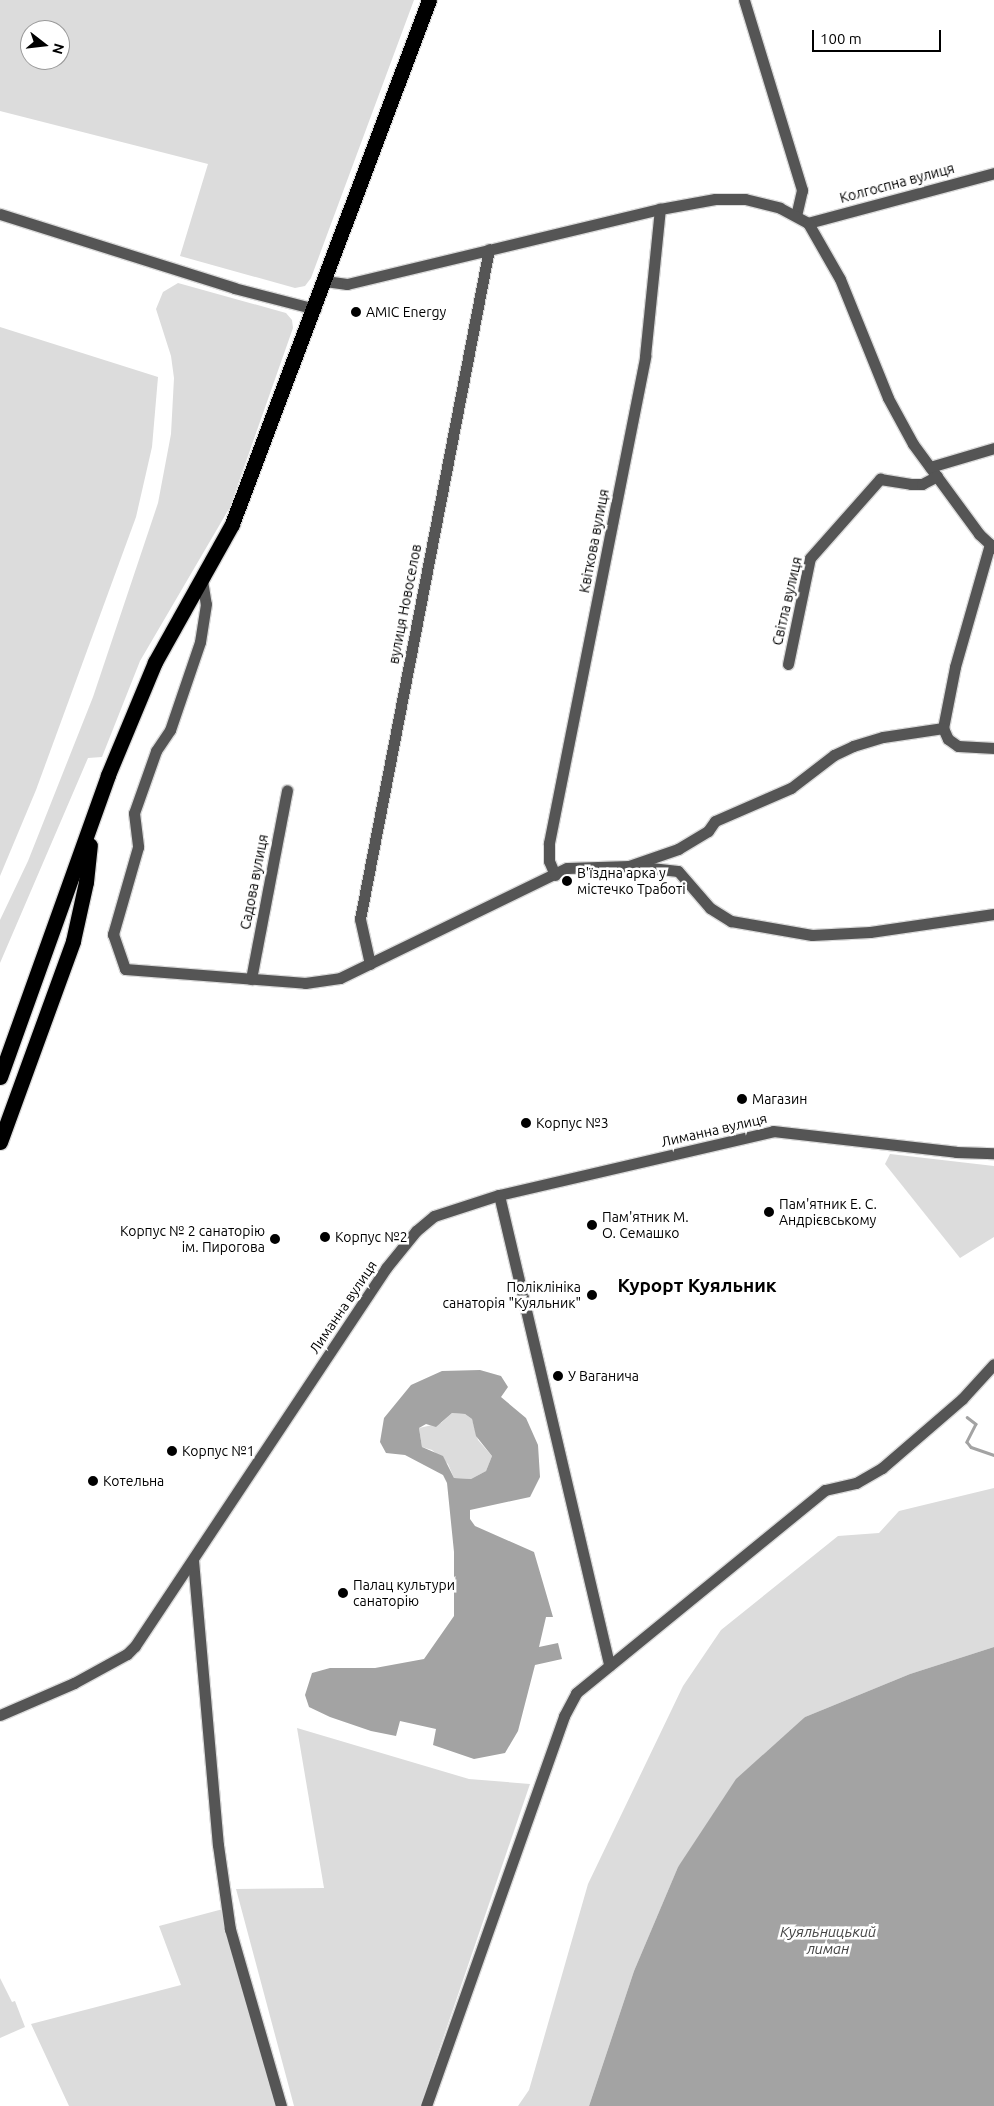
<!DOCTYPE html>
<meta charset="utf-8">
<style>
body{margin:0}
#map{position:relative;width:994px;height:2106px;overflow:hidden;background:#fff;font-family:Ubuntu,sans-serif}
div>[style]{position:absolute}
.green>*{inset:0;background:#dcdcdc}
.water>*{inset:0;background:#a3a3a3}
.stream>*{height:2.5px;margin:-1.25px;padding:0 1.25px;transform-origin:1.25px;border-radius:1.25px;background:#a3a3a3}
.roads{filter:drop-shadow(1px 0 #dbdbdb) drop-shadow(-1px 0 #dbdbdb) drop-shadow(0 1px #dbdbdb) drop-shadow(0 -1px #dbdbdb)}
.minor>*{height:11px;margin:-5.5px;padding:0 5.5px;transform-origin:5.5px;border-radius:5.5px;background:#555}
.highway>*{height:15px;margin:-7.5px;padding:0 7.5px;transform-origin:7.5px;border-radius:7.5px;background:#000}
.dots>*{width:14px;height:14px;translate:-50% -50%;box-sizing:border-box;border:2px solid #fff;border-radius:50%}
span{translate:-50% -50%;white-space:nowrap;text-align:center;line-height:1.15;-webkit-text-stroke:5px #fff;paint-order:stroke}
.street-label{font-size:14px;color:#000}
.poi-label{font-size:14px;color:#000}
.left{translate:0 -50%;text-align:left}
.right{translate:-100% -50%;text-align:right}
.water-label{font-size:15px;color:#444;font-style:italic}
.district-label{font-size:19px;color:#000;font-weight:700}
.north{position:absolute;left:20px;top:20px;width:50px;height:50px;box-sizing:border-box;background:#fff;border:1px solid #999;border-radius:50%;rotate:106deg;font-size:14px;font-weight:700;line-height:20px;text-align:center;color:#000}
.north::after{content:'';display:block;margin:auto;width:18px;height:22px;background:#000;clip-path:polygon(50% 0,100% 100%,50% 72%,0 100%)}
.scale{position:absolute;left:812px;top:30px;width:129px;height:22px;box-sizing:border-box;border:2px solid #000;border-top:0;padding-left:6px;font-size:15px;line-height:18px;white-space:nowrap;color:#000;-webkit-text-stroke:4px #fff;paint-order:stroke}
</style>
<div id="map">
<div class="green">
<i style="clip-path:polygon(evenodd,0 0,414px 0,311px 278px,305px 286px,295px 288px,180px 256px,208px 164px,0 111px,0 0,30px 30px,60px 30px,60px 60px,30px 60px,30px 30px)"></i>
<i style="clip-path:polygon(178px 283px,286px 313px,292px 320px,293px 328px,230px 507px,140px 661px,102px 757px,88px 758px,0 963px,0 920px,28px 861px,93px 697px,158px 503px,171px 434px,174px 378px,171px 356px,156px 309px,163px 292px)"></i>
<i style="clip-path:polygon(0 327px,158px 377px,152px 447px,136px 517px,36px 790px,0 876px)"></i>
<i style="clip-path:polygon(890px 1154px,994px 1166px,994px 1237px,960px 1258px,885px 1164px)"></i>
<i style="clip-path:polygon(452px 1413px,465px 1414px,472px 1419px,478px 1440px,492px 1456px,486px 1471px,471px 1479px,454px 1478px,448px 1464px,432px 1450px,422px 1447px,419px 1428px,441px 1423px)"></i>
<i style="clip-path:polygon(994px 1488px,994px 1647px,910px 1674px,805px 1717px,678px 1867px,634px 1971px,589px 2106px,518px 2106px,529px 2090px,588px 1884px,683px 1686px,721px 1630px,838px 1536px,879px 1533px,899px 1511px)"></i>
<i style="clip-path:polygon(297px 1728px,469px 1779px,530px 1784px,420px 2106px,294px 2106px,236px 1889px,324px 1888px)"></i>
<i style="clip-path:polygon(223px 1909px,278px 2106px,69px 2106px,31px 2024px,181px 1985px,159px 1926px)"></i>
<i style="clip-path:polygon(0 1978px,12px 2002px,15px 2001px,25px 2027px,0 2038px)"></i>
</div>
<div class="water">
<i style="clip-path:polygon(evenodd,480px 1370px,501px 1376px,508px 1387px,501px 1397px,526px 1418px,538px 1445px,540px 1477px,530px 1497px,470px 1510px,470px 1519px,475px 1526px,534px 1552px,553px 1617px,546px 1617px,539px 1647px,558px 1643px,562px 1659px,535px 1665px,518px 1731px,505px 1753px,474px 1759px,433px 1745px,436px 1729px,400px 1721px,396px 1736px,371px 1731px,330px 1717px,309px 1707px,305px 1695px,312px 1673px,330px 1668px,375px 1668px,424px 1659px,454px 1616px,454px 1552px,447px 1483px,443px 1475px,405px 1455px,386px 1453px,380px 1442px,384px 1418px,411px 1385px,442px 1371px,480px 1370px,452px 1413px,465px 1414px,472px 1419px,476px 1436px,492px 1456px,486px 1471px,471px 1479px,454px 1478px,443px 1456px,422px 1447px,419px 1428px,426px 1424px,436px 1427px,452px 1413px)"></i>
<i style="clip-path:polygon(994px 1647px,994px 2106px,589px 2106px,634px 1971px,678px 1867px,736px 1779px,805px 1717px,910px 1674px)"></i>
</div>
<div class="stream">
<i style="left:967px;top:1417px;width:11px;rotate:38deg"></i>
<i style="left:976px;top:1424px;width:20px;rotate:117deg"></i>
<i style="left:967px;top:1442px;width:6px;rotate:51deg"></i>
<i style="left:971px;top:1447px;width:24px;rotate:19deg"></i>
</div>
<div class="roads">
<div class="minor">
<i style="left:744px;top:0;width:199px;rotate:73deg"></i>
<i style="left:802px;top:190px;width:26px;rotate:103deg"></i>
<i style="left:0;top:214px;width:245px;rotate:17.5deg"></i>
<i style="left:234px;top:288px;width:84px;rotate:14.5deg"></i>
<i style="left:808px;top:223px;width:193px;rotate:-15deg"></i>
<i style="left:325px;top:281px;width:22px;rotate:8deg"></i>
<i style="left:347px;top:284px;width:322px;rotate:-13.5deg"></i>
<i style="left:660px;top:209px;width:56px;rotate:-10.3deg"></i>
<i style="left:715px;top:199px;width:30px"></i>
<i style="left:745px;top:199px;width:36px;rotate:14deg"></i>
<i style="left:780px;top:208px;width:32px;rotate:28deg"></i>
<i style="left:808px;top:223px;width:64px;rotate:60.3deg"></i>
<i style="left:840px;top:279px;width:128px;rotate:68deg"></i>
<i style="left:888px;top:398px;width:52px;rotate:61.5deg"></i>
<i style="left:913px;top:444px;width:112px;rotate:53.7deg"></i>
<i style="left:979px;top:534px;width:21px;rotate:43deg"></i>
<i style="left:930px;top:467px;width:67px;rotate:-16.5deg"></i>
<i style="left:990px;top:544px;width:128px;rotate:105.9deg"></i>
<i style="left:955px;top:667px;width:62px;rotate:101.1deg"></i>
<i style="left:943px;top:728px;width:12px;rotate:66deg"></i>
<i style="left:948px;top:739px;width:12px;rotate:35deg"></i>
<i style="left:958px;top:746px;width:36px;rotate:3deg"></i>
<i style="left:202px;top:580px;width:24px;rotate:81deg"></i>
<i style="left:206px;top:604px;width:38px;rotate:99deg"></i>
<i style="left:200px;top:642px;width:93px;rotate:108.8deg"></i>
<i style="left:170px;top:730px;width:25px;rotate:124deg"></i>
<i style="left:156px;top:751px;width:66px;rotate:109.5deg"></i>
<i style="left:134px;top:813px;width:34px;rotate:83deg"></i>
<i style="left:138px;top:847px;width:91px;rotate:106deg"></i>
<i style="left:113px;top:934px;width:37px;rotate:71deg"></i>
<i style="left:125px;top:969px;width:181px;rotate:4.4deg"></i>
<i style="left:305px;top:983px;width:35px;rotate:-8deg"></i>
<i style="left:340px;top:978px;width:252px;rotate:-25.9deg"></i>
<i style="left:567px;top:868px;width:62px;rotate:-1.8deg"></i>
<i style="left:629px;top:866px;width:52px;rotate:-19.1deg"></i>
<i style="left:678px;top:849px;width:35px;rotate:-31deg"></i>
<i style="left:708px;top:831px;width:12px;rotate:-55deg"></i>
<i style="left:715px;top:821px;width:83px;rotate:-23.5deg"></i>
<i style="left:791px;top:788px;width:54px;rotate:-37.5deg"></i>
<i style="left:834px;top:755px;width:21px;rotate:-25deg"></i>
<i style="left:853px;top:746px;width:31px;rotate:-17deg"></i>
<i style="left:883px;top:737px;width:61px;rotate:-8.5deg"></i>
<i style="left:788px;top:664px;width:108px;rotate:-78.3deg"></i>
<i style="left:810px;top:558px;width:106px;rotate:-48.5deg"></i>
<i style="left:880px;top:479px;width:31px;rotate:9deg"></i>
<i style="left:911px;top:484px;width:11px"></i>
<i style="left:922px;top:484px;width:17px;rotate:-28deg"></i>
<i style="left:633px;top:866px;width:45px;rotate:6.3deg"></i>
<i style="left:678px;top:871px;width:49px;rotate:49.1deg"></i>
<i style="left:710px;top:908px;width:25px;rotate:32deg"></i>
<i style="left:731px;top:921px;width:82px;rotate:9.8deg"></i>
<i style="left:812px;top:935px;width:58px;rotate:-3deg"></i>
<i style="left:870px;top:932px;width:125px;rotate:-8.3deg"></i>
<i style="left:555px;top:875px;width:15px;rotate:-113deg"></i>
<i style="left:549px;top:861px;width:18px;rotate:-90deg"></i>
<i style="left:549px;top:843px;width:496px;rotate:-78.8deg"></i>
<i style="left:645px;top:356px;width:148px;rotate:-84.2deg"></i>
<i style="left:370px;top:964px;width:46px;rotate:-102.5deg"></i>
<i style="left:360px;top:919px;width:682px;rotate:-79.1deg"></i>
<i style="left:251px;top:979px;width:192px;rotate:-79.2deg"></i>
<i style="left:499px;top:1195px;width:483px;rotate:76.8deg"></i>
<i style="left:193px;top:1560px;width:286px;rotate:85deg"></i>
<i style="left:218px;top:1845px;width:85px;rotate:81.9deg"></i>
<i style="left:230px;top:1929px;width:184px;rotate:73.9deg"></i>
<i style="left:0;top:1715px;width:81px;rotate:-23.4deg"></i>
<i style="left:74px;top:1683px;width:60px;rotate:-28.7deg"></i>
<i style="left:127px;top:1654px;width:11px;rotate:-45deg"></i>
<i style="left:135px;top:1646px;width:454px;rotate:-56.4deg"></i>
<i style="left:386px;top:1268px;width:48px;rotate:-51deg"></i>
<i style="left:416px;top:1231px;width:23px;rotate:-40deg"></i>
<i style="left:434px;top:1216px;width:68px;rotate:-17.9deg"></i>
<i style="left:499px;top:1195px;width:281px;rotate:-13.1deg"></i>
<i style="left:773px;top:1131px;width:184px;rotate:6.5deg"></i>
<i style="left:956px;top:1152px;width:38px;rotate:2deg"></i>
<i style="left:426px;top:2106px;width:414px;rotate:-70.5deg"></i>
<i style="left:564px;top:1716px;width:26px;rotate:-62deg"></i>
<i style="left:576px;top:1693px;width:321px;rotate:-39.2deg"></i>
<i style="left:825px;top:1490px;width:32px;rotate:-13deg"></i>
<i style="left:856px;top:1483px;width:30px;rotate:-30deg"></i>
<i style="left:882px;top:1468px;width:106px;rotate:-40.8deg"></i>
<i style="left:962px;top:1399px;width:47px;rotate:-47.6deg"></i>
</div>
<div class="highway">
<i style="left:0;top:1077px;width:321px;rotate:-70.3deg"></i>
<i style="left:108px;top:775px;width:122px;rotate:-67.4deg"></i>
<i style="left:155px;top:662px;width:158px;rotate:-60.8deg"></i>
<i style="left:232px;top:524px;width:560px;rotate:-69.4deg"></i>
<i style="left:0;top:1142px;width:214px;rotate:-70deg"></i>
<i style="left:73px;top:941px;width:60px;rotate:-77.6deg"></i>
<i style="left:86px;top:882px;width:37px;rotate:-84deg"></i>
</div>
</div>
<div class="dots">
<i style="left:356px;top:312px;background:#000"></i>
<i style="left:567px;top:881px;background:#000"></i>
<i style="left:742px;top:1099px;background:#000"></i>
<i style="left:526px;top:1123px;background:#000"></i>
<i style="left:769px;top:1212px;background:#000"></i>
<i style="left:592px;top:1225px;background:#000"></i>
<i style="left:325px;top:1237px;background:#000"></i>
<i style="left:275px;top:1239px;background:#000"></i>
<i style="left:592px;top:1295px;background:#000"></i>
<i style="left:558px;top:1376px;background:#000"></i>
<i style="left:172px;top:1451px;background:#000"></i>
<i style="left:93px;top:1481px;background:#000"></i>
<i style="left:343px;top:1593px;background:#000"></i>
</div>
<div class="street-label">
<span style="left:897px;top:183px;rotate:-15deg">Колгоспна вулиця</span>
<span style="left:594px;top:541px;rotate:-79deg">Квіткова вулиця</span>
<span style="left:787px;top:601px;rotate:-77deg">Світла вулиця</span>
<span style="left:405px;top:604px;rotate:-79deg">вулиця Новоселов</span>
<span style="left:254px;top:882px;rotate:-79deg">Садова вулиця</span>
<span style="left:714px;top:1130px;rotate:-13deg">Лиманна вулиця</span>
<span style="left:343px;top:1307px;rotate:-56deg">Лиманна вулиця</span>
</div>
<div class="poi-label">
<span class="left" style="left:366px;top:312px">AMIC Energy</span>
<span class="left" style="left:577px;top:881px">В'їздна арка у<br>містечко Тработі</span>
<span class="left" style="left:752px;top:1099px">Магазин</span>
<span class="left" style="left:536px;top:1123px">Корпус №3</span>
<span class="left" style="left:779px;top:1212px">Пам'ятник Е. С.<br>Андрієвському</span>
<span class="left" style="left:602px;top:1225px">Пам'ятник М.<br>О. Семашко</span>
<span class="right" style="left:265px;top:1239px">Корпус № 2 санаторію<br>ім. Пирогова</span>
<span class="left" style="left:335px;top:1237px">Корпус №2</span>
<span class="right" style="left:581px;top:1295px">Поліклініка<br>санаторія "Куяльник"</span>
<span class="left" style="left:568px;top:1376px">У Ваганича</span>
<span class="left" style="left:182px;top:1451px">Корпус №1</span>
<span class="left" style="left:103px;top:1481px">Котельна</span>
<span class="left" style="left:353px;top:1593px">Палац культури<br>санаторію</span>
</div>
<div class="water-label">
<span style="left:828px;top:1940px">Куяльницький<br>лиман</span>
</div>
<div class="district-label">
<span style="left:697px;top:1286px">Курорт Куяльник</span>
</div>
<div class="north">N</div>
<div class="scale">100 m</div>
</div>
